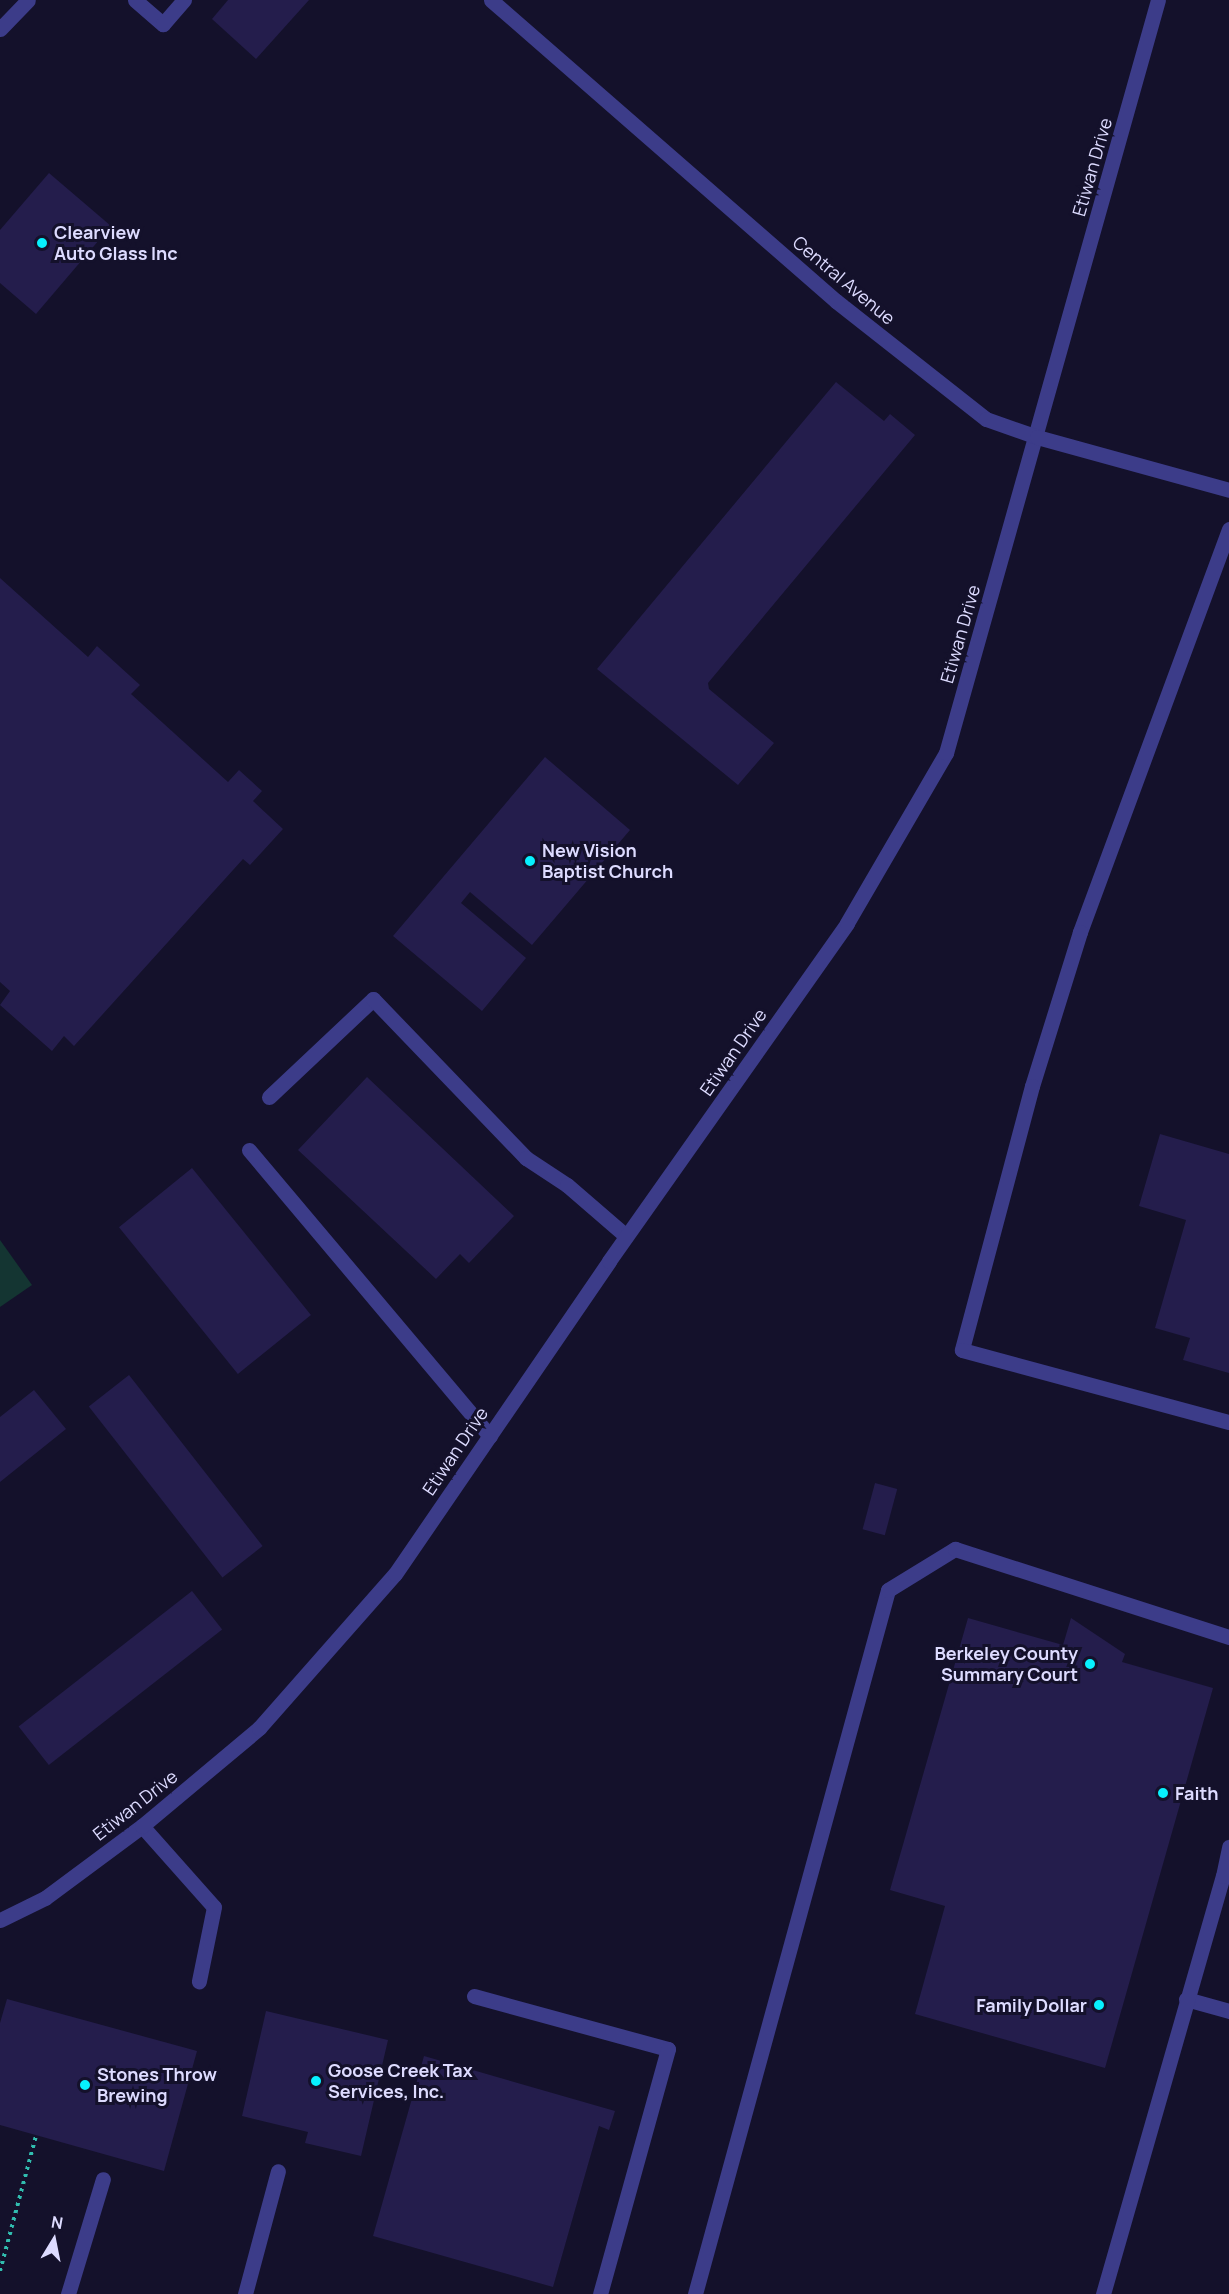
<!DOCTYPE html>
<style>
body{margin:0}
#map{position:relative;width:1229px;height:2294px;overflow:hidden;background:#14112b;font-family:Manrope,sans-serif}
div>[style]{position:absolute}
.green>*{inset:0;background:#143532}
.building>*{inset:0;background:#241d4c;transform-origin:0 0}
.path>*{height:4px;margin-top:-2px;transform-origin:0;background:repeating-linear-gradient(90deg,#31bdaf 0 3px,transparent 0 7.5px)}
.service>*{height:15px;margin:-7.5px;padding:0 7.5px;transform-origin:7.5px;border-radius:7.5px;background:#3c3c89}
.minor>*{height:15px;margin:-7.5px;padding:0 7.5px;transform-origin:7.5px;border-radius:7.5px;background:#3c3c89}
.tertiary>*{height:15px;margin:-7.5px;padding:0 7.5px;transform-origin:7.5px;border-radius:7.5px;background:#3c3c89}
.dots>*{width:16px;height:16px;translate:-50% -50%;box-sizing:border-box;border:3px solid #14112b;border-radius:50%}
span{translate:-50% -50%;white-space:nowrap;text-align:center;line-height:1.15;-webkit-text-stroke:6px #14112b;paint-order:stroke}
.street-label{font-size:18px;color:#dddbff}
.poi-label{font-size:18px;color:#dddbff;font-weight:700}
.left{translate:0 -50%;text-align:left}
.right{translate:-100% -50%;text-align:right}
.north{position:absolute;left:24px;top:2210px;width:60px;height:60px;-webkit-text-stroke:4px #14112b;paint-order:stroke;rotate:10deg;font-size:16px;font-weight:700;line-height:24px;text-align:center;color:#dddbff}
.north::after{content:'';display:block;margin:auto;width:21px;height:27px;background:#dddbff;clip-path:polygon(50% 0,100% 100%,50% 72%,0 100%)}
</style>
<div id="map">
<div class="green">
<i style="clip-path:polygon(0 1240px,32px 1285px,0 1307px)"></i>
</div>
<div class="building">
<i style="clip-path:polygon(228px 0,309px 0,256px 59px,212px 19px)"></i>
<i style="clip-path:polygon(49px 173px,111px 226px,36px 314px,0 283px,0 230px)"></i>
<i style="clip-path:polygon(836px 382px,884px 421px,890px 414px,915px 435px,708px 683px,709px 689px,774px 743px,738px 785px,597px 669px)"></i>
<i style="clip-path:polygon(0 578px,88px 657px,97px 646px,140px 685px,131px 694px,228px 782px,239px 770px,262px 791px,253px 801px,283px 829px,250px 865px,243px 859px,74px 1046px,64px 1036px,52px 1051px,0 1005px,10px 991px,0 982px)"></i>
<i style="clip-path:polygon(545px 757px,630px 830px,532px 945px,470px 892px,461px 903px,526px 958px,482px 1011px,393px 936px)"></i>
<i style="clip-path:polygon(367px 1077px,514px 1216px,469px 1263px,460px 1254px,436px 1279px,298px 1150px)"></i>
<i style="clip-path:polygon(1160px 1134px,1229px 1154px,1229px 1373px,1183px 1360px,1190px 1338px,1155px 1328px,1186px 1220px,1139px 1206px)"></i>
<i style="left:192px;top:1168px;width:189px;height:94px;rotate:51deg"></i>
<i style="left:129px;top:1375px;width:217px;height:51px;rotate:52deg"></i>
<i style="clip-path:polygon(34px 1390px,66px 1429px,0 1482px,0 1417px)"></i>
<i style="left:875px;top:1483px;width:23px;height:48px;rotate:15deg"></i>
<i style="left:192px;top:1591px;width:49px;height:220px;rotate:52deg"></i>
<i style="clip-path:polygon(968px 1618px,1063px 1645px,1071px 1618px,1125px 1654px,1122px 1662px,1213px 1688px,1105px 2068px,915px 2014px,945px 1906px,890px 1890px)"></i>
<i style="clip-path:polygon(7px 1999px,197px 2051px,164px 2171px,0 2125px,0 2023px)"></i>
<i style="clip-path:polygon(266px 2011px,388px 2040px,361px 2156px,305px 2143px,308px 2132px,242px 2116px)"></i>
<i style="clip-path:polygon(424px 2056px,615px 2111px,609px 2130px,599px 2126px,553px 2287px,373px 2236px)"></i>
</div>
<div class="path">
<i style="left:0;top:2271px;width:140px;rotate:-75.1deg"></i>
</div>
<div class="service">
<i style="left:135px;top:0;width:37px;rotate:41deg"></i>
<i style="left:163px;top:24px;width:32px;rotate:-49deg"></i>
<i style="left:1229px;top:529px;width:430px;rotate:110.3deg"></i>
<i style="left:1080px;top:932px;width:161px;rotate:107.3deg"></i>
<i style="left:1032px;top:1086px;width:273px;rotate:104.9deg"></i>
<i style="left:962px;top:1350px;width:277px;rotate:15.1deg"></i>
<i style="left:269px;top:1097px;width:143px;rotate:-43.3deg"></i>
<i style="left:373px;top:999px;width:221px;rotate:46.1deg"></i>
<i style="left:526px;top:1158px;width:49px;rotate:33.4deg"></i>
<i style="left:567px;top:1185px;width:78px;rotate:40.8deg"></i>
<i style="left:249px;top:1150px;width:374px;rotate:49.9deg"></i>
<i style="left:142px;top:1826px;width:108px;rotate:48.4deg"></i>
<i style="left:214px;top:1907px;width:76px;rotate:101.5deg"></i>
<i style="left:474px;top:1996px;width:201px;rotate:15.3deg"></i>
<i style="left:668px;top:2049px;width:254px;rotate:105.5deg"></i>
<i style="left:1186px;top:1999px;width:45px;rotate:15.6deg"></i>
<i style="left:68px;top:2294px;width:120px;rotate:-73.1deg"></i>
<i style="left:245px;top:2294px;width:127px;rotate:-75deg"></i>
<i style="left:695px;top:2294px;width:730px;rotate:-74.67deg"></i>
<i style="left:888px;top:1590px;width:79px;rotate:-31.5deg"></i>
<i style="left:955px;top:1549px;width:288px;rotate:17.8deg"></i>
<i style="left:1103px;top:2294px;width:435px;rotate:-74deg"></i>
<i style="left:1223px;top:1876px;width:30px;rotate:-78deg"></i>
</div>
<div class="minor">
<i style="left:0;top:29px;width:40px;rotate:-46deg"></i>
<i style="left:0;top:1920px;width:50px;rotate:-26.1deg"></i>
<i style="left:45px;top:1898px;width:121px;rotate:-36.6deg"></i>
<i style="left:142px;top:1826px;width:153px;rotate:-39.9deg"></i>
<i style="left:259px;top:1728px;width:205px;rotate:-48.6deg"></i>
<i style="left:395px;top:1574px;width:379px;rotate:-55.6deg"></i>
<i style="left:609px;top:1261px;width:413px;rotate:-54.8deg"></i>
<i style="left:847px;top:923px;width:197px;rotate:-59.8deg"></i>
<i style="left:946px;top:753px;width:782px;rotate:-74.28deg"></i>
</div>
<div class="tertiary">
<i style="left:491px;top:0;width:458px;rotate:41.1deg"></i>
<i style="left:836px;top:301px;width:191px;rotate:38.2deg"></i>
<i style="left:986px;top:419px;width:54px;rotate:19.4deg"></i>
<i style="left:1037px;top:437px;width:199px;rotate:15.4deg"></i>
</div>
<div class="dots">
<i style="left:42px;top:243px;background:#07f0fe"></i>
<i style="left:530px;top:861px;background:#07f0fe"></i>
<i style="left:1090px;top:1664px;background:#07f0fe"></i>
<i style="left:1163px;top:1793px;background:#07f0fe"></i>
<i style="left:1099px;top:2005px;background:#07f0fe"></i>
<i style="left:316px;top:2081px;background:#07f0fe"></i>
<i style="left:85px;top:2085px;background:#07f0fe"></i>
</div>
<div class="street-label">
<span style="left:1092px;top:167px;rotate:-74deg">Etiwan Drive</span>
<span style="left:844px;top:280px;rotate:40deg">Central Avenue</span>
<span style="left:960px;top:634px;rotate:-74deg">Etiwan Drive</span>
<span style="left:733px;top:1052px;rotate:-55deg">Etiwan Drive</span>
<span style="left:455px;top:1451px;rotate:-56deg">Etiwan Drive</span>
<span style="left:135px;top:1805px;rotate:-38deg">Etiwan Drive</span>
</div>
<div class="poi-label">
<span class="left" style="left:54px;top:243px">Clearview<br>Auto Glass Inc</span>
<span class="left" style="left:542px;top:861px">New Vision<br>Baptist Church</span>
<span class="right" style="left:1078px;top:1664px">Berkeley County<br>Summary Court</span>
<span class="left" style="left:1175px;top:1793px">Faith</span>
<span class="right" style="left:1087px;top:2005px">Family Dollar</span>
<span class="left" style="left:328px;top:2081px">Goose Creek Tax<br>Services, Inc.</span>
<span class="left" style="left:97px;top:2085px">Stones Throw<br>Brewing</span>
</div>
<div class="north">N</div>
</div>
